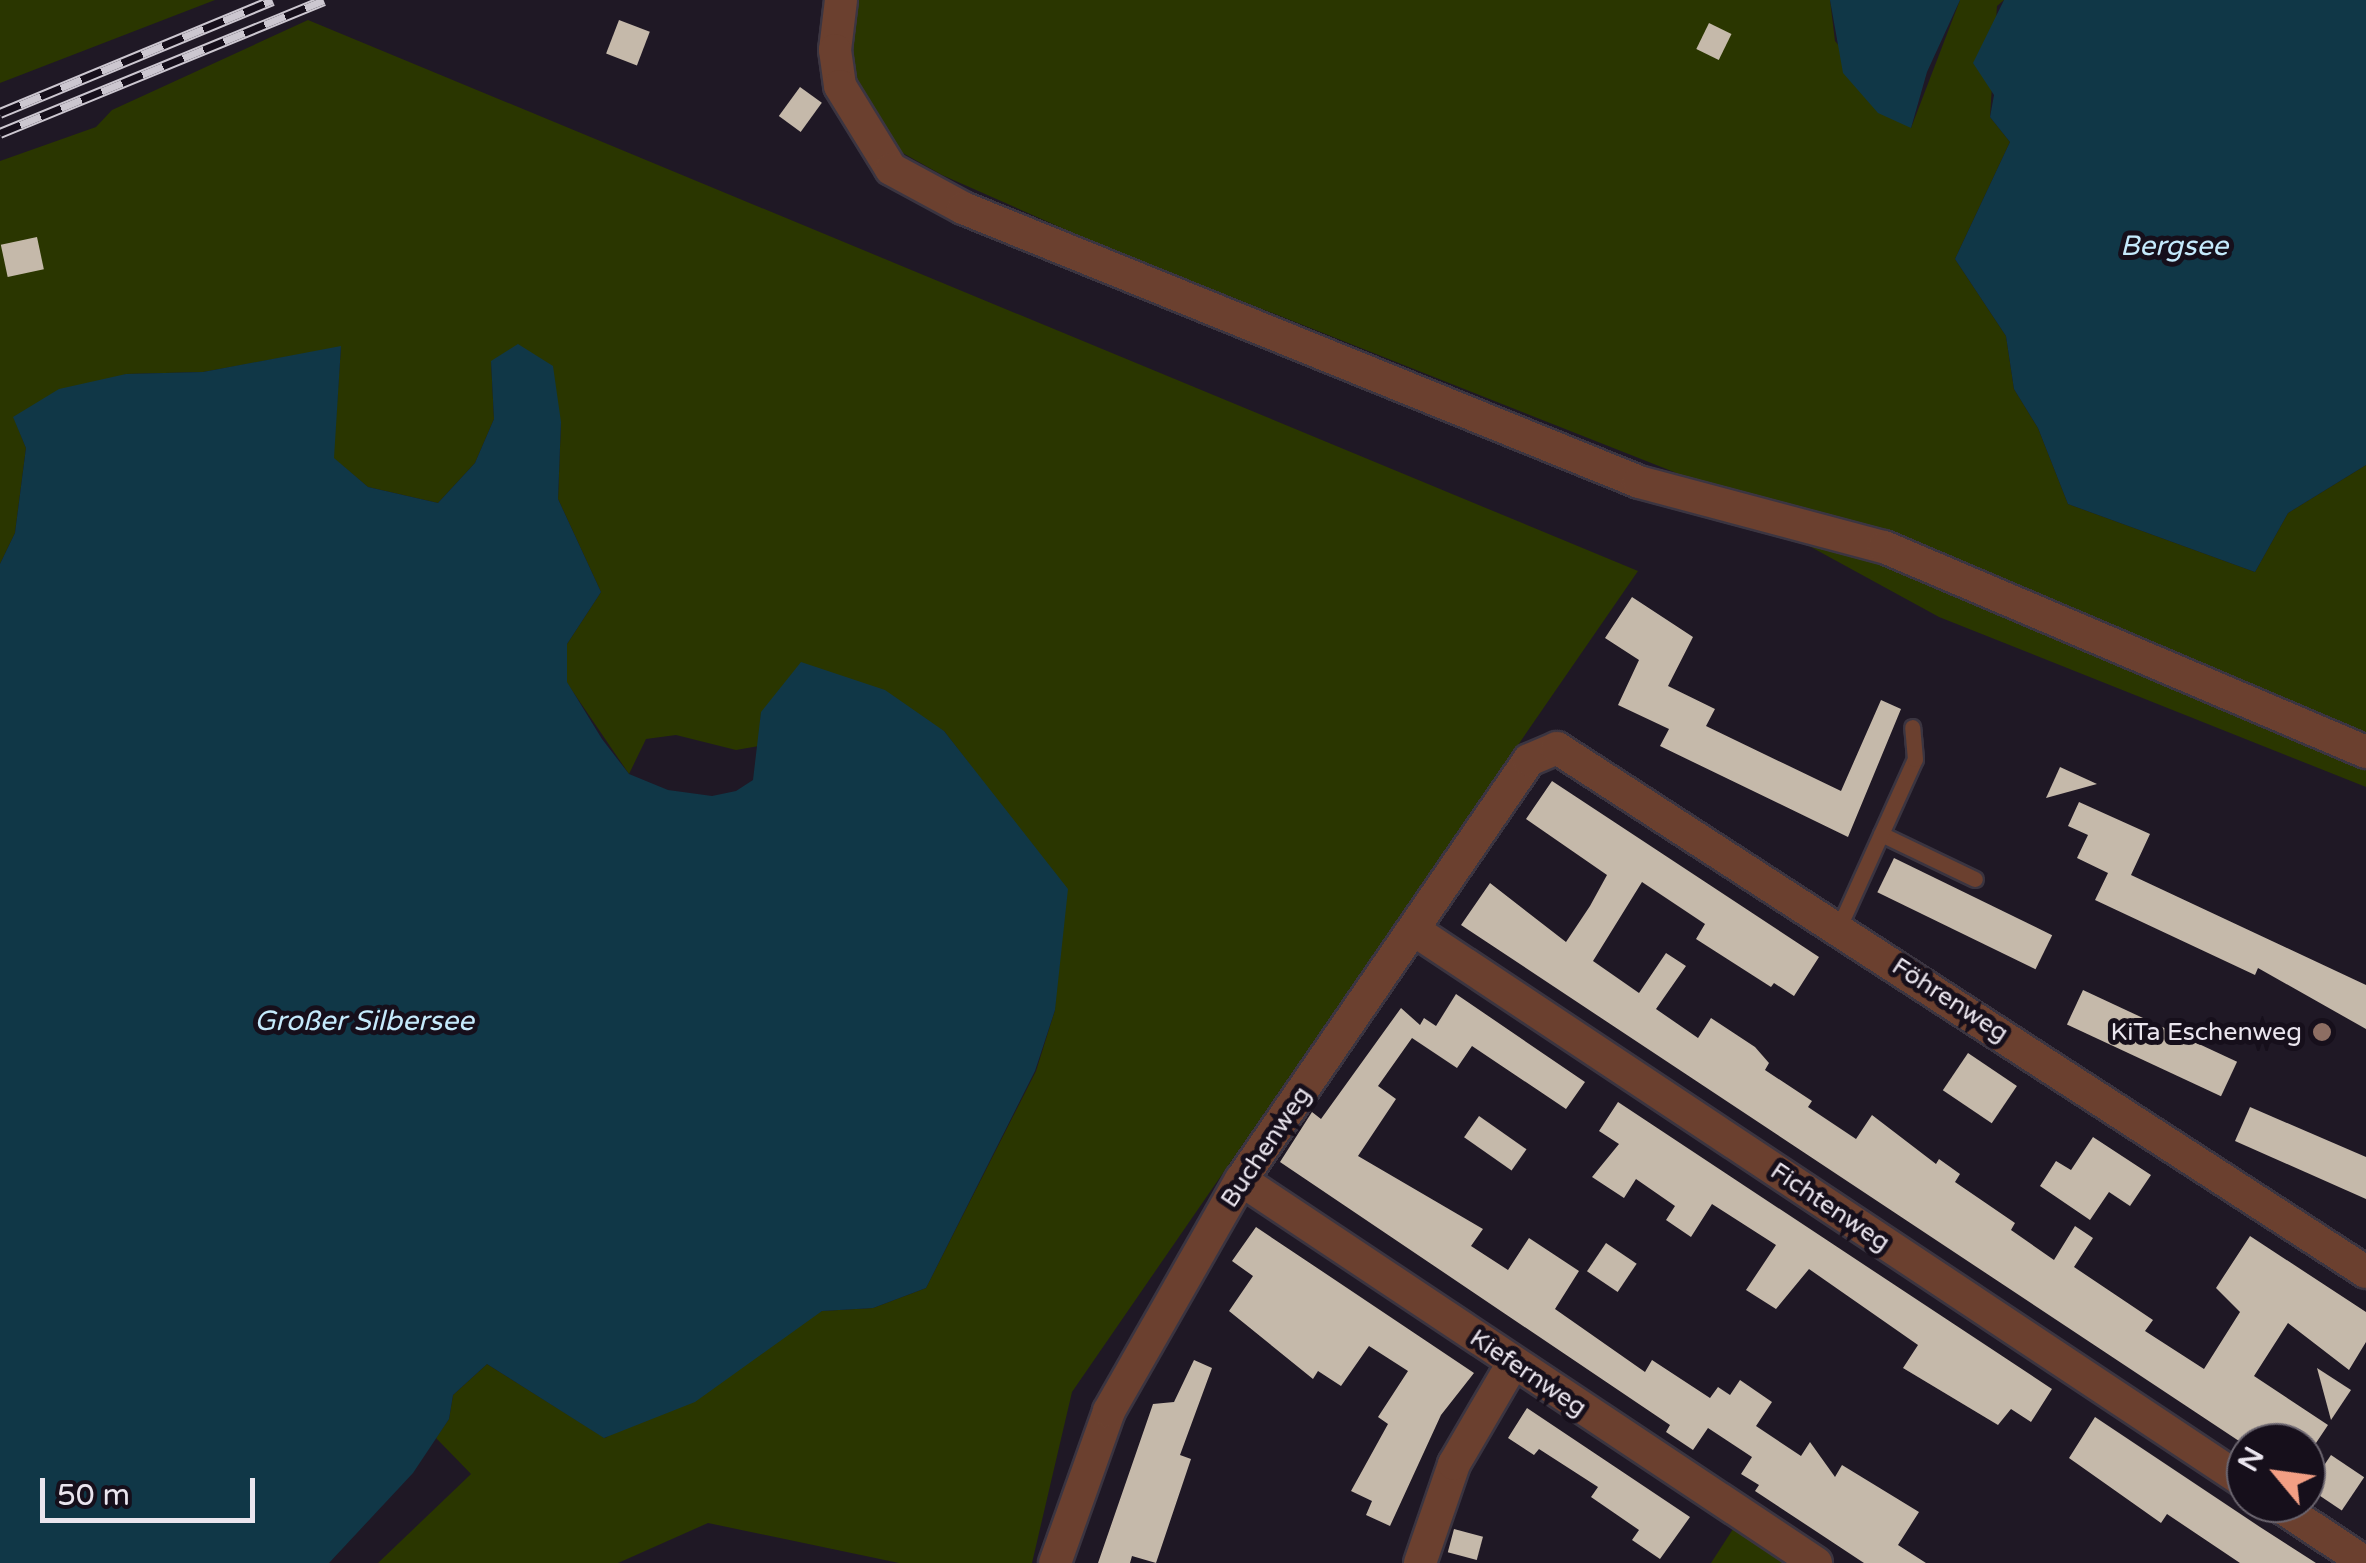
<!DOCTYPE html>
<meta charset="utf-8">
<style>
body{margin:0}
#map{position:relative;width:2366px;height:1563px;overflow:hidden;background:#1f1825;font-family:"Varela Round",sans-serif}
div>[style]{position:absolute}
.green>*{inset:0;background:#2a3600}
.water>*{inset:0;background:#103747}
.building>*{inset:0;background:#c5b9aa;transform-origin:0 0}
.roads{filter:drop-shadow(2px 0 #3b3541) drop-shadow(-2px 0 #3b3541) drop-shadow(0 2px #3b3541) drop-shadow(0 -2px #3b3541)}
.service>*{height:15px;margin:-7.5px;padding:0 7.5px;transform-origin:7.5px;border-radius:7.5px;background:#6b402f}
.minor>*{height:32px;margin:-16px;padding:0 16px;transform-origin:16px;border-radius:16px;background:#6b402f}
.rail>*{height:11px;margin-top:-5.5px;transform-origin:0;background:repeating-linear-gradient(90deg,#160f1b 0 22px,#ccc7d0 0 44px);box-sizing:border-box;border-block:2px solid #ccc7d0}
.dots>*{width:28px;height:28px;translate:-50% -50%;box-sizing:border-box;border:5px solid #160f1b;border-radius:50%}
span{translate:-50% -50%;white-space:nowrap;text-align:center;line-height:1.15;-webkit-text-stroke:10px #160f1b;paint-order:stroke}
.street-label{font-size:25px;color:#eae5ee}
.poi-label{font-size:25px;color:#eae5ee}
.right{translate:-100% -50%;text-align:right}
.water-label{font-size:28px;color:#c5eafc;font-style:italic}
.north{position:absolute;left:2226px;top:1423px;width:100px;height:100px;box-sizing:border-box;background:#160f1b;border:2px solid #6b656f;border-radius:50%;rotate:299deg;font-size:28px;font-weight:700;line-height:40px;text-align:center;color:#eae5ee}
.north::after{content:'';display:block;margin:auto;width:35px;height:45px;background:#f39f84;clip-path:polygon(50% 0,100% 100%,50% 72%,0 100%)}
.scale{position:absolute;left:40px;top:1478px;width:215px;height:45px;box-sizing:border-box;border:5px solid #eae5ee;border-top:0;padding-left:12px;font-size:30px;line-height:35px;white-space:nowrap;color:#eae5ee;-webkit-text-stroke:8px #160f1b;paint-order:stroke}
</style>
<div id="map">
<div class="green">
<i style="clip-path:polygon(0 0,215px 0,0 83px)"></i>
<i style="clip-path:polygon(859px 0,1830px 0,1835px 41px,1911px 128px,1960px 0,2004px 0,1997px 6px,1990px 117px,2010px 142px,1955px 259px,2006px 336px,2014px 389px,2038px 428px,2068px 504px,2255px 572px,2288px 513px,2366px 465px,2366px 787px,1939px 617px,1674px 472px,1098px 244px,942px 175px,892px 147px,860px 91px,850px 57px)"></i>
<i style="clip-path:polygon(308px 20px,1638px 571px,1072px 1392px,1032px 1563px,899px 1563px,708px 1523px,618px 1563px,378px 1563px,471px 1474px,436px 1438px,449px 1419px,453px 1395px,487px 1364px,605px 1438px,822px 1311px,873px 1308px,926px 1288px,1036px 1071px,1055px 1010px,1056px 967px,1017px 826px,944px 731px,761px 712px,759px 746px,736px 750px,676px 735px,646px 739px,629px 774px,567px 683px,567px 644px,601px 592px,558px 499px,561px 422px,491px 361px,494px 419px,475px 463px,438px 503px,368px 487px,333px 458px,341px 347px,203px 372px,126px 374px,14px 418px,26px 448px,15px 533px,0 564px,0 161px,96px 127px,112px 110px)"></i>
<i style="clip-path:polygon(1733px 1529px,1783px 1563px,1711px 1563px)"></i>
</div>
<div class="water">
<i style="clip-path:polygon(1830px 0,1960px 0,1927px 72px,1911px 128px,1878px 113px,1843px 73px)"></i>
<i style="clip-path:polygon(2004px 0,2366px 0,2366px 465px,2288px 513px,2255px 572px,2068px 504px,2038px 428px,2014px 389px,2006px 336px,1955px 259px,2010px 142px,1990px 117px,1994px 95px,1973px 63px)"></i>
<i style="clip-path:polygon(518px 344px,553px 366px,561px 422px,558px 499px,601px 592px,567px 644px,567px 682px,602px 739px,629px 774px,668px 790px,712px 796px,736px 791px,753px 780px,761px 712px,801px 662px,885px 690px,944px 731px,1068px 889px,1055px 1010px,1035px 1071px,926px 1288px,873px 1308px,822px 1311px,695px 1402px,604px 1438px,487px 1364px,453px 1395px,449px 1419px,413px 1473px,329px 1563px,0 1563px,0 564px,15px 533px,26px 448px,13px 417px,59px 389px,126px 374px,203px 372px,341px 346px,334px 458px,368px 487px,438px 503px,475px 463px,494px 419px,491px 361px)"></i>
</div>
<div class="building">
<i style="left:619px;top:20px;width:33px;height:36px;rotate:21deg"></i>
<i style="left:1709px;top:23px;width:25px;height:29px;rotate:26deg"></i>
<i style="left:800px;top:87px;width:27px;height:36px;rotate:36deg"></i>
<i style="left:37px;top:237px;width:33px;height:37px;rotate:78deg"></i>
<i style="clip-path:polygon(1632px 597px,1693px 637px,1668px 686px,1715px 709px,1706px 726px,1841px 791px,1881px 700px,1901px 709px,1848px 837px,1660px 746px,1669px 729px,1618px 705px,1639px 660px,1605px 638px)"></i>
<i style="clip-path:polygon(2060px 767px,2097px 784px,2046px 798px)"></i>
<i style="clip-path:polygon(1552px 781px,1819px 957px,1794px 996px,1774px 983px,1771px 987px,1696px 939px,1705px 924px,1642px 882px,1593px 961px,1639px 993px,1666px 953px,1686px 966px,1656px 1009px,1698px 1038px,1711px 1018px,1755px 1047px,1769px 1063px,1765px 1070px,1812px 1101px,1808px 1107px,1856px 1139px,1872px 1115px,1936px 1164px,1939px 1159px,1960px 1174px,1955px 1182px,2015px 1223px,2011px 1230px,2054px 1260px,2075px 1226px,2093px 1238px,2074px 1267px,2153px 1320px,2145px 1331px,2204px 1369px,2240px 1312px,2216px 1288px,2250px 1236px,2366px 1312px,2366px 1342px,2349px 1370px,2288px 1323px,2254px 1376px,2328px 1425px,2316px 1443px,2242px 1443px,1461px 925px,1490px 883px,1566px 942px,1590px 906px,1607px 875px,1526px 819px)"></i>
<i style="clip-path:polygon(2079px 802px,2150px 834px,2131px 875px,2366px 985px,2366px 1029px,2258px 968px,2255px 975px,2095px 900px,2108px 873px,2077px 858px,2088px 835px,2068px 826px)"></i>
<i style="left:1894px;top:858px;width:176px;height:38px;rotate:26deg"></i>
<i style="left:2083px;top:990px;width:170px;height:38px;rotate:25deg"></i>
<i style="clip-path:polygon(1456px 994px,1585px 1082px,1566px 1109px,1472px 1046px,1457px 1068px,1412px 1038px,1378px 1086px,1396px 1099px,1358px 1156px,1483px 1229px,1471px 1246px,1508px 1270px,1529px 1238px,1579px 1271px,1555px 1309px,1645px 1372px,1652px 1360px,1710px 1398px,1718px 1387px,1730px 1395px,1740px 1380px,1772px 1402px,1756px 1426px,1801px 1456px,1810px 1442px,1835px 1477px,1842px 1465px,1919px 1512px,1898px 1545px,1926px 1563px,1864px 1563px,1755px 1491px,1759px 1485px,1741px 1474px,1752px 1457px,1708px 1428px,1693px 1450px,1666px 1432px,1670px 1425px,1280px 1162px,1312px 1112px,1321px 1119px,1401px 1008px,1420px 1025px,1424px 1018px,1436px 1026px)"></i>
<i style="left:1968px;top:1053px;width:59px;height:45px;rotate:34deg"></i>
<i style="clip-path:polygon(1618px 1102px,2052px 1389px,2031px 1422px,2011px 1409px,1998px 1425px,1903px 1368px,1918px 1345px,1809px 1269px,1776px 1309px,1746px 1290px,1776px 1245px,1712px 1204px,1691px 1237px,1666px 1220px,1675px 1206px,1636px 1179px,1624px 1198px,1592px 1177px,1619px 1144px,1599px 1131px)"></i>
<i style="clip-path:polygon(2250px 1107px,2366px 1157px,2366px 1199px,2235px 1141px)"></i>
<i style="left:1479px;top:1116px;width:58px;height:26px;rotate:35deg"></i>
<i style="clip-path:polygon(2093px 1137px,2151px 1175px,2130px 1206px,2109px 1192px,2090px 1220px,2040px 1186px,2056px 1161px,2071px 1170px)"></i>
<i style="clip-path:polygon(1256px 1227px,1474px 1373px,1441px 1415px,1390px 1526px,1366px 1515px,1372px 1501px,1351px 1491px,1388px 1424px,1378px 1417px,1408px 1371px,1369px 1346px,1341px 1386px,1318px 1371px,1313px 1379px,1229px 1311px,1253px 1276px,1232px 1261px)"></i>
<i style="left:1606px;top:1243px;width:37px;height:34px;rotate:34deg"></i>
<i style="clip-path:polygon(1194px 1360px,1212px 1368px,1180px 1455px,1191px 1459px,1156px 1563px,1132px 1556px,1130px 1563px,1098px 1563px,1153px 1404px,1174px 1402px)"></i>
<i style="clip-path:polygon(2317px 1368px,2351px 1390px,2331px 1420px)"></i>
<i style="clip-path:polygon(1527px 1408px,1690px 1517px,1660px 1559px,1632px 1540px,1639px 1530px,1591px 1497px,1598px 1487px,1539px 1449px,1534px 1455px,1508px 1438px)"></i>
<i style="clip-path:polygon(2095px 1417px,2260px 1527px,2316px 1563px,2240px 1563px,2167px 1514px,2161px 1523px,2069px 1458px)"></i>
<i style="left:2331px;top:1455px;width:40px;height:40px;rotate:34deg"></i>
<i style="left:1454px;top:1529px;width:30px;height:24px;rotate:15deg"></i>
</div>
<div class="roads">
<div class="service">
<i style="left:1881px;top:834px;width:104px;rotate:25.6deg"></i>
<i style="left:1839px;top:927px;width:184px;rotate:-65.7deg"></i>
<i style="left:1915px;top:759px;width:32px;rotate:-95deg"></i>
</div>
<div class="minor">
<i style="left:841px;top:0;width:50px;rotate:96.8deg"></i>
<i style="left:835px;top:50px;width:36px;rotate:82deg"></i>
<i style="left:840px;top:86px;width:97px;rotate:58.4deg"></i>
<i style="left:891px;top:169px;width:82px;rotate:28.4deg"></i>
<i style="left:963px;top:208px;width:729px;rotate:22.06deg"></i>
<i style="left:1639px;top:482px;width:253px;rotate:14.9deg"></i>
<i style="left:1884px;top:547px;width:524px;rotate:23.04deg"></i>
<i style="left:1414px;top:930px;width:999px;rotate:33.61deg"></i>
<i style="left:1241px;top:1180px;width:691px;rotate:33.67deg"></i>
<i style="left:2275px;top:1503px;width:109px;rotate:33.4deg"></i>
<i style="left:1055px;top:1563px;width:161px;rotate:-70.4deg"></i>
<i style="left:1109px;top:1411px;width:266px;rotate:-60.3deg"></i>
<i style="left:1241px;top:1180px;width:509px;rotate:-55.56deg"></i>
<i style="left:1529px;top:760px;width:30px;rotate:-23deg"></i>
<i style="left:1557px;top:748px;width:964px;rotate:32.93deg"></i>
<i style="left:1420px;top:1563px;width:105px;rotate:-71deg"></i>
<i style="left:1454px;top:1464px;width:117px;rotate:-59.7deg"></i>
</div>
</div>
<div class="rail">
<i style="left:0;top:113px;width:295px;rotate:-22.5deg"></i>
<i style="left:0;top:133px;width:350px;rotate:-22.3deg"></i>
</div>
<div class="dots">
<i style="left:2322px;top:1032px;background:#8d6e63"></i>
</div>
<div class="street-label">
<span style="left:1950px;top:1000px;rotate:33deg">Föhrenweg</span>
<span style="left:1266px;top:1147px;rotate:-56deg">Buchenweg</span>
<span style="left:1830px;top:1207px;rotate:34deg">Fichtenweg</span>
<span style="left:1528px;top:1373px;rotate:34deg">Kiefernweg</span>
</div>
<div class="poi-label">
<span class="right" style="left:2302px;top:1032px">KiTa Eschenweg</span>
</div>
<div class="water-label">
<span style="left:2174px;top:246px">Bergsee</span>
<span style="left:364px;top:1021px">Großer Silbersee</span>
</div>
<div class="north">N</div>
<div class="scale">50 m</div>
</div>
